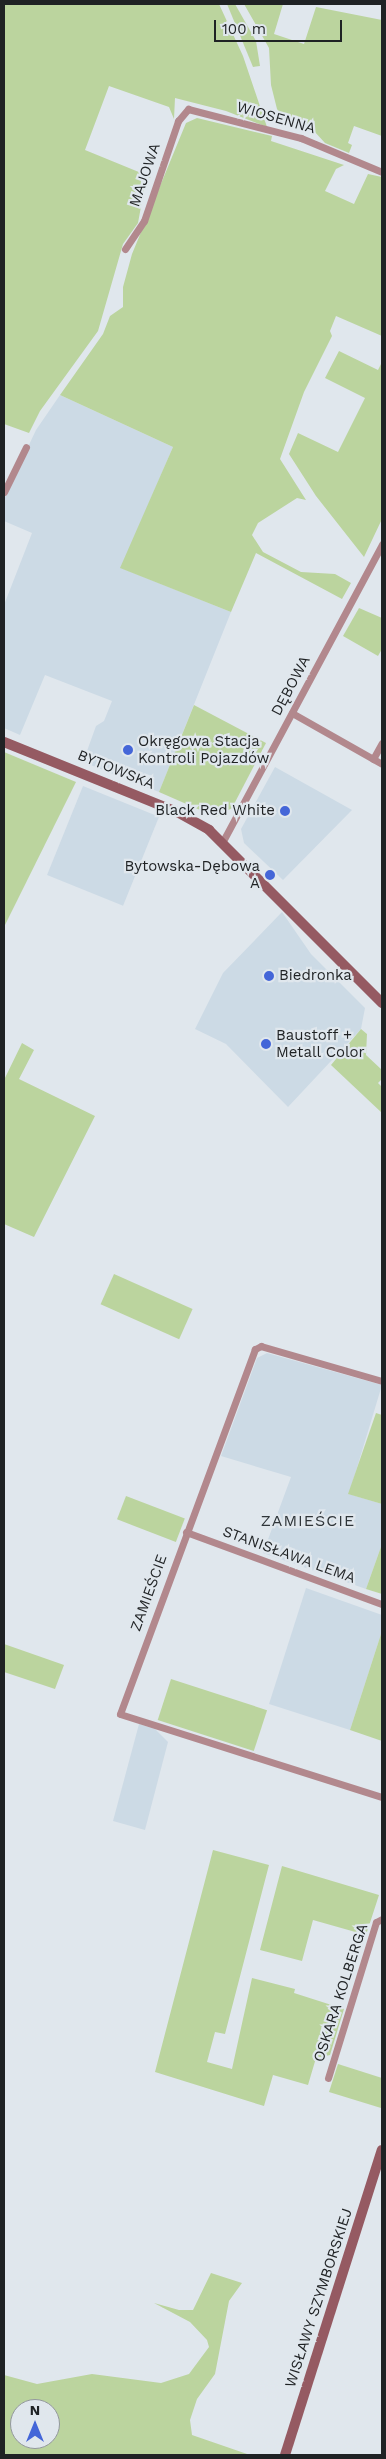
<!DOCTYPE html>
<meta charset="utf-8">
<style>
body{margin:0}
#map{position:relative;width:386px;height:2459px;overflow:hidden;background:#e0e7ed;font-family:"Work Sans",sans-serif}
div>[style]{position:absolute}
.built>*{inset:0;background:#ccdae5;transform-origin:0 0}
.green>*{inset:0;background:#bbd49e;transform-origin:0 0}
.minor>*{height:7px;margin:-3.5px;padding:0 3.5px;transform-origin:3.5px;border-radius:3.5px;background:#b2888d}
.secondary>*{height:10px;margin:-5px;padding:0 5px;transform-origin:5px;border-radius:5px;background:#955a62}
.dots>*{width:14px;height:14px;translate:-50% -50%;box-sizing:border-box;border:2px solid #e0e7ed;border-radius:50%}
span{translate:-50% -50%;white-space:nowrap;text-align:center;line-height:1.15;-webkit-text-stroke:4.5px #e0e7ed;paint-order:stroke}
.street-label{font-size:15px;color:#1f2224}
.poi-label{font-size:15px;color:#1f2224}
.left{translate:0 -50%;text-align:left}
.right{translate:-100% -50%;text-align:right}
.neighbourhood-label{font-size:16px;color:#2f3539;letter-spacing:1px}
.frame{position:absolute;inset:0;border:5px solid #1f2224;pointer-events:none}
.north{position:absolute;left:10px;top:2399px;width:50px;height:50px;box-sizing:border-box;background:#e0e7ed;border:1px solid #93989d;border-radius:50%;rotate:0deg;font-size:14px;font-weight:700;line-height:20px;text-align:center;color:#1f2224}
.north::after{content:'';display:block;margin:auto;width:18px;height:22px;background:#4466d8;clip-path:polygon(50% 0,100% 100%,50% 72%,0 100%)}
.scale{position:absolute;left:214px;top:20px;width:128px;height:22px;box-sizing:border-box;border:2px solid #1f2224;border-top:0;padding-left:6px;font-size:15px;line-height:18px;white-space:nowrap;color:#1f2224;-webkit-text-stroke:4px #e0e7ed;paint-order:stroke}
</style>
<div id="map">
<div class="built">
<i style="clip-path:polygon(60px 395px,173px 447px,121px 568px,231px 612px,159px 792px,83px 762px,96px 726px,104px 721px,112px 701px,45px 675px,20px 735px,4px 728px,4px 605px,32px 533px,4px 521px,4px 498px,36px 430px)"></i>
<i style="clip-path:polygon(275px 767px,352px 810px,283px 880px,244px 843px,241px 829px)"></i>
<i style="left:83px;top:786px;width:82px;height:96px;rotate:22deg"></i>
<i style="clip-path:polygon(282px 912px,311px 954px,365px 1008px,361px 1029px,288px 1107px,226px 1044px,195px 1029px,223px 973px)"></i>
<i style="clip-path:polygon(267px 1353px,382px 1385px,349px 1494px,382px 1504px,382px 1544px,366px 1589px,263px 1553px,291px 1477px,221px 1456px,257px 1358px)"></i>
<i style="clip-path:polygon(306px 1588px,382px 1615px,382px 1631px,350px 1730px,269px 1704px)"></i>
<i style="clip-path:polygon(139px 1724px,155px 1729px,168px 1742px,145px 1830px,113px 1821px)"></i>
</div>
<div class="green">
<i style="clip-path:polygon(4px 4px,219px 4px,243px 56px,267px 127px,226px 111px,175px 98px,174px 119px,169px 107px,109px 86px,85px 150px,151px 177px,146px 179px,138px 223px,123px 244px,98px 331px,40px 411px,29px 433px,4px 424px)"></i>
<i style="clip-path:polygon(227px 4px,235px 4px,256px 41px,260px 66px,253px 67px)"></i>
<i style="clip-path:polygon(244px 4px,283px 4px,274px 34px,304px 44px,316px 7px,382px 20px,382px 136px,354px 126px,348px 143px,352px 145px,349px 153px,325px 143px,314px 131px,283px 118px,277px 109px,271px 85px,269px 48px)"></i>
<i style="clip-path:polygon(197px 118px,272px 136px,271px 141px,344px 165px,336px 169px,325px 191px,354px 204px,368px 174px,382px 177px,382px 336px,336px 316px,330px 331px,332px 336px,304px 392px,280px 459px,306px 500px,297px 498px,258px 523px,252px 535px,263px 552px,301px 572px,335px 574px,351px 583px,342px 599px,256px 553px,231px 612px,120px 568px,173px 447px,60px 395px,103px 334px,110px 316px,123px 307px,123px 287px,132px 254px,186px 123px)"></i>
<i style="clip-path:polygon(339px 351px,378px 370px,382px 362px,382px 519px,364px 557px,316px 496px,289px 454px,298px 433px,338px 452px,365px 398px,325px 378px)"></i>
<i style="clip-path:polygon(359px 608px,382px 618px,382px 649px,378px 656px,343px 636px)"></i>
<i style="clip-path:polygon(194px 705px,266px 743px,232px 808px,216px 817px,159px 792px)"></i>
<i style="clip-path:polygon(4px 752px,76px 782px,4px 927px)"></i>
<i style="clip-path:polygon(361px 1029px,367px 1034px,366px 1055px,382px 1070px,382px 1079px,378px 1083px,382px 1087px,382px 1113px,331px 1065px)"></i>
<i style="clip-path:polygon(22px 1043px,34px 1050px,19px 1079px,95px 1116px,34px 1237px,4px 1224px,4px 1080px)"></i>
<i style="left:114px;top:1274px;width:86px;height:33px;rotate:24deg"></i>
<i style="clip-path:polygon(376px 1413px,382px 1415px,382px 1504px,348px 1494px)"></i>
<i style="left:126px;top:1496px;width:63px;height:25px;rotate:21deg"></i>
<i style="clip-path:polygon(382px 1544px,382px 1594px,366px 1589px)"></i>
<i style="clip-path:polygon(382px 1631px,382px 1741px,350px 1730px)"></i>
<i style="clip-path:polygon(4px 1644px,64px 1665px,55px 1689px,4px 1672px)"></i>
<i style="left:171px;top:1679px;width:101px;height:43px;rotate:18deg"></i>
<i style="clip-path:polygon(213px 1850px,269px 1865px,225px 2034px,215px 2032px,207px 2062px,232px 2069px,252px 1978px,295px 1989px,294px 1993px,344px 2009px,330px 2055px,316px 2058px,308px 2085px,273px 2075px,264px 2106px,155px 2072px)"></i>
<i style="clip-path:polygon(282px 1866px,379px 1895px,366px 1935px,313px 1920px,302px 1961px,260px 1950px)"></i>
<i style="clip-path:polygon(338px 2064px,382px 2078px,381px 2108px,329px 2092px)"></i>
<i style="clip-path:polygon(evenodd,211px 2273px,242px 2283px,229px 2301px,215px 2374px,197px 2399px,190px 2420px,192px 2435px,250px 2455px,4px 2455px,4px 2375px,37px 2384px,92px 2374px,161px 2383px,189px 2374px,209px 2347px,207px 2340px,190px 2322px,154px 2303px,179px 2310px,193px 2310px,211px 2273px,20px 2409px,50px 2409px,50px 2439px,20px 2439px,20px 2409px)"></i>
</div>
<div class="minor">
<i style="left:125px;top:249px;width:34px;rotate:-56deg"></i>
<i style="left:144px;top:221px;width:106px;rotate:-71.2deg"></i>
<i style="left:178px;top:121px;width:16px;rotate:-50deg"></i>
<i style="left:188px;top:109px;width:117px;rotate:14.4deg"></i>
<i style="left:301px;top:138px;width:88px;rotate:22.8deg"></i>
<i style="left:4px;top:492px;width:50px;rotate:-63.9deg"></i>
<i style="left:292px;top:713px;width:103px;rotate:29.5deg"></i>
<i style="left:373px;top:759px;width:18px;rotate:-61deg"></i>
<i style="left:223px;top:841px;width:337px;rotate:-61.8deg"></i>
<i style="left:382px;top:1381px;width:126px;rotate:-163.9deg"></i>
<i style="left:261px;top:1346px;width:7px;rotate:153deg"></i>
<i style="left:255px;top:1349px;width:389px;rotate:110.3deg"></i>
<i style="left:120px;top:1714px;width:275px;rotate:17.6deg"></i>
<i style="left:186px;top:1532px;width:209px;rotate:20.2deg"></i>
<i style="left:328px;top:2078px;width:163px;rotate:-72.9deg"></i>
<i style="left:376px;top:1922px;width:7px;rotate:-27deg"></i>
</div>
<div class="secondary">
<i style="left:4px;top:742px;width:187px;rotate:22deg"></i>
<i style="left:177px;top:812px;width:37px;rotate:29deg"></i>
<i style="left:209px;top:830px;width:245px;rotate:45deg"></i>
<i style="left:285px;top:2455px;width:320px;rotate:-72.4deg"></i>
</div>
<div class="dots">
<i style="left:128px;top:750px;background:#4466d8"></i>
<i style="left:285px;top:811px;background:#4466d8"></i>
<i style="left:270px;top:875px;background:#4466d8"></i>
<i style="left:269px;top:976px;background:#4466d8"></i>
<i style="left:266px;top:1044px;background:#4466d8"></i>
</div>
<div class="street-label">
<span style="left:276px;top:118px;rotate:16deg">WIOSENNA</span>
<span style="left:145px;top:175px;rotate:-71deg">MAJOWA</span>
<span style="left:291px;top:686px;rotate:-62deg">DĘBOWA</span>
<span style="left:116px;top:770px;rotate:22deg">BYTOWSKA</span>
<span style="left:289px;top:1555px;rotate:20deg">STANISŁAWA LEMA</span>
<span style="left:149px;top:1593px;rotate:-70deg">ZAMIEŚCIE</span>
<span style="left:341px;top:1993px;rotate:-72deg">OSKARA KOLBERGA</span>
<span style="left:319px;top:2298px;rotate:-72deg">WISŁAWY SZYMBORSKIEJ</span>
</div>
<div class="poi-label">
<span class="left" style="left:138px;top:750px">Okręgowa Stacja<br>Kontroli Pojazdów</span>
<span class="right" style="left:275px;top:811px">Black Red White</span>
<span class="right" style="left:260px;top:875px">Bytowska-Dębowa<br>A</span>
<span class="left" style="left:279px;top:976px">Biedronka</span>
<span class="left" style="left:276px;top:1044px">Baustoff +<br>Metall Color</span>
</div>
<div class="neighbourhood-label">
<span style="left:308px;top:1521px">ZAMIEŚCIE</span>
</div>
<div class="frame"></div>
<div class="north">N</div>
<div class="scale">100 m</div>
</div>
